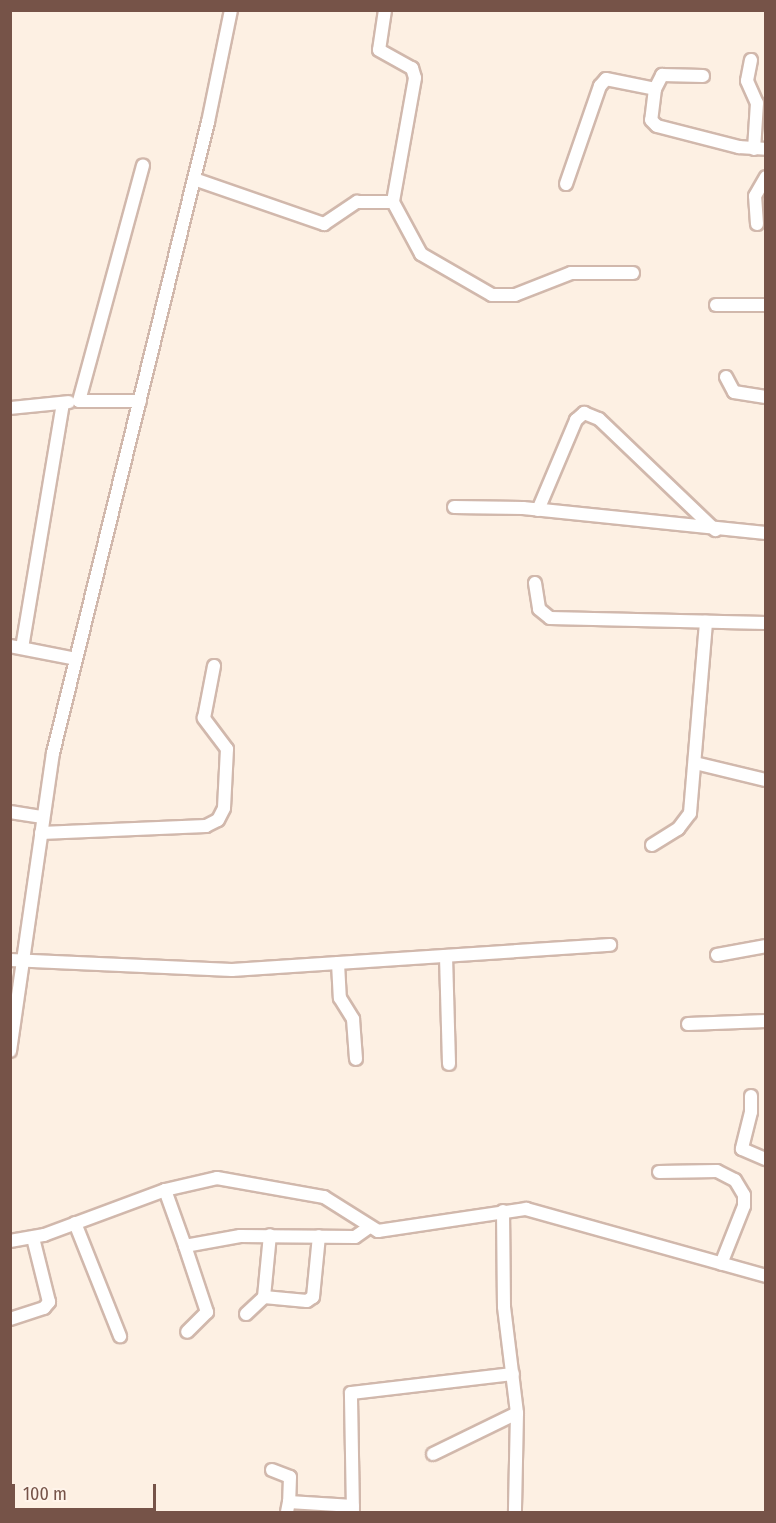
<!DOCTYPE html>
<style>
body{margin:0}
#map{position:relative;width:776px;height:1523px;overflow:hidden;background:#fdf0e3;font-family:"Fira Sans Condensed",sans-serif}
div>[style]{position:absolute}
.roads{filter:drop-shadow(2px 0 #d1b8ac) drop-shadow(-2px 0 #d1b8ac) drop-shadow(0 2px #d1b8ac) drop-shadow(0 -2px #d1b8ac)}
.street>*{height:12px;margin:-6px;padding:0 6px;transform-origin:6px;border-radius:6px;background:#fff}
span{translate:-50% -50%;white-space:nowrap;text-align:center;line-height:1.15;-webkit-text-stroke:4.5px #fff4ea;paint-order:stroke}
.frame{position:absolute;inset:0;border:12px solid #765348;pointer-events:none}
.scale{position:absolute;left:12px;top:1484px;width:144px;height:27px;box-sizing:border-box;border:3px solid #765348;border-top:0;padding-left:8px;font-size:18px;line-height:21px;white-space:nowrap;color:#765348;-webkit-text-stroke:4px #fff4ea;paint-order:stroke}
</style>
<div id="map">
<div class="roads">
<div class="street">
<i style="left:385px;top:10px;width:40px;rotate:98.5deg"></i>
<i style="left:379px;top:50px;width:38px;rotate:29deg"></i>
<i style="left:412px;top:68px;width:10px;rotate:73deg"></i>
<i style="left:415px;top:78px;width:126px;rotate:100.1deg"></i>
<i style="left:751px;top:60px;width:21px;rotate:101deg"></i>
<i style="left:747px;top:81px;width:24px;rotate:66deg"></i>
<i style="left:757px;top:103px;width:46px;rotate:93.7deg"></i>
<i style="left:655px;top:89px;width:16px;rotate:-63deg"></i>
<i style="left:662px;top:75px;width:41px;rotate:1.4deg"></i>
<i style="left:194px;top:179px;width:138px;rotate:19.1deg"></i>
<i style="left:324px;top:224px;width:40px;rotate:-34deg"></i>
<i style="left:357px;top:202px;width:36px"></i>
<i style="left:393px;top:202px;width:59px;rotate:61.7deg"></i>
<i style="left:421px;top:254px;width:82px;rotate:30deg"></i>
<i style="left:492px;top:295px;width:23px"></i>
<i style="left:515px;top:295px;width:60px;rotate:-21.4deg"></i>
<i style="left:571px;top:273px;width:62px"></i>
<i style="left:566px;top:184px;width:104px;rotate:-70.9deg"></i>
<i style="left:600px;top:86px;width:9px;rotate:-49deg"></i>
<i style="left:606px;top:79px;width:50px;rotate:11.5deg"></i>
<i style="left:655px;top:89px;width:31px;rotate:97deg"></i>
<i style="left:651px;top:120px;width:8px;rotate:45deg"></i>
<i style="left:657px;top:126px;width:85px;rotate:14.4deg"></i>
<i style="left:739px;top:147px;width:27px;rotate:4deg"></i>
<i style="left:757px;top:224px;width:28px;rotate:-94deg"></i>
<i style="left:755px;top:196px;width:22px;rotate:-60deg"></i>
<i style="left:716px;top:305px;width:50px"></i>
<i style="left:726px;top:377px;width:17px;rotate:62deg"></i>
<i style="left:734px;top:392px;width:32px;rotate:9deg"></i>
<i style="left:140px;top:401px;width:61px;rotate:180deg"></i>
<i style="left:79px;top:401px;width:244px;rotate:-74.8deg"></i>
<i style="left:10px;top:408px;width:59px;rotate:-5.8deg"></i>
<i style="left:454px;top:507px;width:69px;rotate:0.8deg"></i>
<i style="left:523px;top:508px;width:244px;rotate:5.9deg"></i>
<i style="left:538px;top:510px;width:98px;rotate:-67.1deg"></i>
<i style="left:576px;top:420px;width:11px;rotate:-41deg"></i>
<i style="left:584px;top:413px;width:16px;rotate:22deg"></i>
<i style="left:599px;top:419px;width:161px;rotate:43.7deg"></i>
<i style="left:535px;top:583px;width:26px;rotate:81deg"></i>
<i style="left:539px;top:609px;width:14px;rotate:39deg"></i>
<i style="left:550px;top:618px;width:216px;rotate:1.3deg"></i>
<i style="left:10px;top:646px;width:67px;rotate:11.1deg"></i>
<i style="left:22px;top:648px;width:248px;rotate:-80.5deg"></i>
<i style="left:695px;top:763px;width:73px;rotate:13.5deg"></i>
<i style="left:10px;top:812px;width:33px;rotate:9deg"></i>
<i style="left:41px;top:833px;width:165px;rotate:-2.4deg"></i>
<i style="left:206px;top:826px;width:13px;rotate:-27deg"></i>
<i style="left:218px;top:820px;width:13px;rotate:-63deg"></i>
<i style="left:224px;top:808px;width:59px;rotate:-87.1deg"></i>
<i style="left:227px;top:749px;width:39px;rotate:-127deg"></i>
<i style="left:204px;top:718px;width:53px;rotate:-79.1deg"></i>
<i style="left:652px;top:845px;width:31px;rotate:-32deg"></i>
<i style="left:678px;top:829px;width:20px;rotate:-53deg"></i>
<i style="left:690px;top:813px;width:192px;rotate:-85.2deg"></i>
<i style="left:717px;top:955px;width:50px;rotate:-10.4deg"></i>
<i style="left:446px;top:956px;width:108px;rotate:88.4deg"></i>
<i style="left:10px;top:960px;width:222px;rotate:2.6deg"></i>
<i style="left:232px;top:970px;width:379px;rotate:-3.8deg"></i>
<i style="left:338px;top:963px;width:35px;rotate:87deg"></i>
<i style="left:340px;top:998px;width:25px;rotate:58deg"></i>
<i style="left:353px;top:1019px;width:40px;rotate:85.7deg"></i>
<i style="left:688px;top:1024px;width:78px;rotate:-2.2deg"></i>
<i style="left:10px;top:1051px;width:301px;rotate:-81.8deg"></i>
<i style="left:53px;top:753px;width:650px;rotate:-76.2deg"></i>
<i style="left:208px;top:122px;width:114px;rotate:-78.4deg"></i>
<i style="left:751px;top:1096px;width:16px;rotate:90deg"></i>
<i style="left:751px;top:1112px;width:38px;rotate:104deg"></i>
<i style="left:742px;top:1149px;width:26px;rotate:23deg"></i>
<i style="left:659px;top:1172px;width:58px;rotate:-1deg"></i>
<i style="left:717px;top:1171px;width:20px;rotate:27deg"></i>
<i style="left:735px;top:1180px;width:17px;rotate:59deg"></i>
<i style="left:744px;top:1195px;width:11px;rotate:90deg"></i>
<i style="left:744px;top:1206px;width:62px;rotate:111.6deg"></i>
<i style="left:165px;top:1190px;width:59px;rotate:70.3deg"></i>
<i style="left:185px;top:1246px;width:56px;rotate:-10.3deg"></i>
<i style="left:240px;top:1236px;width:115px;rotate:0.5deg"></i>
<i style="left:355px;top:1237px;width:16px;rotate:-35deg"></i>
<i style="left:503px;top:1211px;width:96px;rotate:89.4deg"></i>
<i style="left:504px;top:1307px;width:107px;rotate:83deg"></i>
<i style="left:517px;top:1413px;width:99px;rotate:91.2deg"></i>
<i style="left:75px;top:1223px;width:122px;rotate:68.3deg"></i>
<i style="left:10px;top:1241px;width:35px;rotate:-10deg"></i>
<i style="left:44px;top:1235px;width:129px;rotate:-20.4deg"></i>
<i style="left:165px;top:1190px;width:53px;rotate:-13deg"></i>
<i style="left:217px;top:1178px;width:109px;rotate:10.1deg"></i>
<i style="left:324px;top:1197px;width:64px;rotate:32.2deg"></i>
<i style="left:378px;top:1231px;width:150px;rotate:-8.5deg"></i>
<i style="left:526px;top:1209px;width:249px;rotate:15.6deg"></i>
<i style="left:185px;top:1246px;width:70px;rotate:71.6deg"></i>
<i style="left:207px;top:1312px;width:28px;rotate:135deg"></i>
<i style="left:264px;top:1297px;width:43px;rotate:5.3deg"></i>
<i style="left:307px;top:1301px;width:7px;rotate:-34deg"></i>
<i style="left:313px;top:1297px;width:61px;rotate:-84.4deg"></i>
<i style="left:246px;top:1314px;width:25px;rotate:-43deg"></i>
<i style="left:264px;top:1297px;width:62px;rotate:-84.5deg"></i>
<i style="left:10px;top:1319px;width:36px;rotate:-18deg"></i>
<i style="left:44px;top:1308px;width:8px;rotate:-50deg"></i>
<i style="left:49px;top:1302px;width:66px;rotate:-104deg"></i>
<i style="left:433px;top:1454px;width:93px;rotate:-26deg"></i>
<i style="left:272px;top:1470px;width:19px;rotate:21deg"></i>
<i style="left:290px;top:1477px;width:25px;rotate:92deg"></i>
<i style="left:287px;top:1512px;width:10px;rotate:-79deg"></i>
<i style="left:289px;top:1502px;width:64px;rotate:3.6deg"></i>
<i style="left:353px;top:1512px;width:119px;rotate:-91deg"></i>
<i style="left:351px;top:1393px;width:163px;rotate:-6.7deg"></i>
</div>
</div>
<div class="frame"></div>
<div class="scale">100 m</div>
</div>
